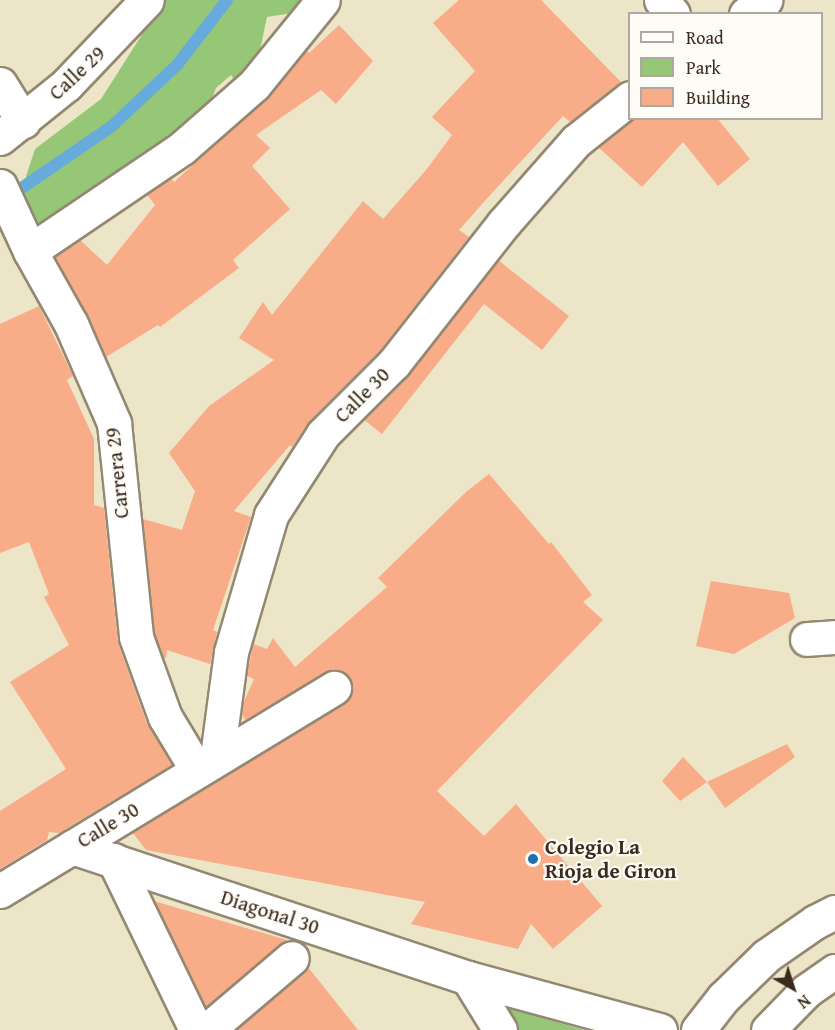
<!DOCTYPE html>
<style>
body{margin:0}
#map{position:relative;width:835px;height:1030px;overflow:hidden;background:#ede5c7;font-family:"Gentium Book Plus",serif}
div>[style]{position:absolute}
.green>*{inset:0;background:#96c776}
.stream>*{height:12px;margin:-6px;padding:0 6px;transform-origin:6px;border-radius:6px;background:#66abdc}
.building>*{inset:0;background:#f8ac88}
.roads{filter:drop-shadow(2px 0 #948872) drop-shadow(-2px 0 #948872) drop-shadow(0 2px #948872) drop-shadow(0 -2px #948872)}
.minor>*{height:33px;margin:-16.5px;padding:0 16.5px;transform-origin:16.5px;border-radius:16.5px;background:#fff}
.highway>*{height:33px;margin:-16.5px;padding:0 16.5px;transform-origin:16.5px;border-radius:16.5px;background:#fff}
.dots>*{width:16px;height:16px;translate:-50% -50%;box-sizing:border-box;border:3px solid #fdfcf7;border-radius:50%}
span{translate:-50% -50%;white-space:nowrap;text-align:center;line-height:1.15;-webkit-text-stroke:4.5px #fdfcf7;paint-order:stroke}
.street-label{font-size:21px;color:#3b2a1e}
.poi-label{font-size:21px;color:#3b2a1e;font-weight:700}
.left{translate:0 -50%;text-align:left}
.legend{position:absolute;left:628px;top:12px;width:195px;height:108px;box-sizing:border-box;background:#fdfcf7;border:2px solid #afa8a0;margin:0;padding:8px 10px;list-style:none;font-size:18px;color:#3b2a1e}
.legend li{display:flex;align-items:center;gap:12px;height:30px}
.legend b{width:30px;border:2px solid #afa8a0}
.north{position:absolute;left:763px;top:958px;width:60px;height:60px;-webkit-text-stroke:4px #fdfcf7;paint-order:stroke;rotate:141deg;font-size:16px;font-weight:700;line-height:24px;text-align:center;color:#3b2a1e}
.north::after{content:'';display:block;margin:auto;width:21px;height:27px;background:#3b2a1e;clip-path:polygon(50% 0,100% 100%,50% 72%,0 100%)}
</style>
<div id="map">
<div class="green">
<i style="clip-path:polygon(164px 0,302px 0,305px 11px,267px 17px,257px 64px,240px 88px,231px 75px,216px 88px,201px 126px,42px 229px,19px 198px,35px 149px,101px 99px)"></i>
<i style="clip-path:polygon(502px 1006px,584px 1030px,517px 1030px)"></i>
</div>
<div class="stream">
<i style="left:7px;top:198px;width:127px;rotate:-34.4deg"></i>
<i style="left:112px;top:126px;width:89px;rotate:-43.2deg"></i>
<i style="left:177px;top:65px;width:82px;rotate:-52.4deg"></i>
</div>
<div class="building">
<i style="clip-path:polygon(459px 0,541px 0,621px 82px,570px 122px,563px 116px,491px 194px,459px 230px,469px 237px,380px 351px,310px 421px,292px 447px,290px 445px,234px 511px,251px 517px,213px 630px,217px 632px,210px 664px,167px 650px,166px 658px,164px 658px,154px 633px,143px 519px,182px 530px,195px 491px,169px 453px,209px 406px,274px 360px,239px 338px,263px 302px,272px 315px,363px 201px,383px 219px,426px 170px,452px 135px,432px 117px,475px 71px,433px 23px)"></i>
<i style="clip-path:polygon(339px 25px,373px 61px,336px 104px,321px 90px,256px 135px,270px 148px,252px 166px,290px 209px,233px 260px,239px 268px,160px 327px,158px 325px,106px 357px,87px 315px,55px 257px,80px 240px,107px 265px,155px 205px,147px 195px,171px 178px,174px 182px,266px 99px,306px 50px,309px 53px)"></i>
<i style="clip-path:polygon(634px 118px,717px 118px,750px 159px,718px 186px,683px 142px,642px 187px,598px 147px)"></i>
<i style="clip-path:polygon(498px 260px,569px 316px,542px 350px,484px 304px,382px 434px,364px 420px,409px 375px)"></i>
<i style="clip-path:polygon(39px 306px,73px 376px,67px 380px,94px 439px,94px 505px,104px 508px,118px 643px,147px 724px,172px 765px,59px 833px,49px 832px,47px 840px,0 869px,0 811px,66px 769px,10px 682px,69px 645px,44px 597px,49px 594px,29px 542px,0 553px,0 324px)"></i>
<i style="clip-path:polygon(489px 474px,549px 544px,551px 542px,592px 595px,583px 602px,603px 620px,437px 791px,484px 836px,516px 804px,602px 906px,553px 949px,531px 924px,518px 949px,411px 924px,425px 902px,146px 850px,132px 832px,344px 704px,351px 696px,353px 687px,350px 678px,342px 671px,333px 669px,245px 720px,242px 714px,243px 704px,254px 679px,247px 676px,253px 644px,267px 649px,273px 638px,295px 667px,387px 587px,378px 578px,466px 492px)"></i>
<i style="clip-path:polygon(711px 581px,789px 593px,795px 618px,734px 654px,696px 646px)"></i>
<i style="clip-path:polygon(787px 744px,795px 757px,725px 808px,707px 782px)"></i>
<i style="clip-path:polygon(683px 757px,707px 782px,680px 801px,662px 781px)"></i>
<i style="clip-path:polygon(154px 901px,287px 940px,206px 1007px)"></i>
<i style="clip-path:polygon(308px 967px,358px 1030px,236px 1030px,304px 972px)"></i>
</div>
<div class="roads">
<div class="minor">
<i style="left:661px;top:0;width:18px;rotate:49deg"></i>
<i style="left:746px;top:14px;width:24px;rotate:-36deg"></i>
<i style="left:0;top:84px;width:44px;rotate:58.1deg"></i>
<i style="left:0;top:138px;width:85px;rotate:-38.8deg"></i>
<i style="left:66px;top:85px;width:117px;rotate:-46.4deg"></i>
<i style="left:0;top:186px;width:72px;rotate:65.2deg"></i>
<i style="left:30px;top:251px;width:84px;rotate:60.7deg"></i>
<i style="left:71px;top:324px;width:108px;rotate:66.5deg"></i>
<i style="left:114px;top:423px;width:215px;rotate:84.1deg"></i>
<i style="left:136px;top:637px;width:85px;rotate:70.1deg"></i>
<i style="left:165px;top:717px;width:62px;rotate:58.9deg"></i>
<i style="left:30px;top:251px;width:184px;rotate:-34.1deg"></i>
<i style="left:182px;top:148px;width:96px;rotate:-41.2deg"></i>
<i style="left:254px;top:85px;width:109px;rotate:-50.9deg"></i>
<i style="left:807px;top:639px;width:28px;rotate:-4deg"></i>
<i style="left:217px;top:757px;width:106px;rotate:-82.4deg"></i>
<i style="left:231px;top:652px;width:143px;rotate:-73.7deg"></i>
<i style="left:271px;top:515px;width:96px;rotate:-57.3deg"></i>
<i style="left:323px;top:434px;width:100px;rotate:-45deg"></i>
<i style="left:394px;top:363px;width:177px;rotate:-51.9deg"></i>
<i style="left:503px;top:224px;width:111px;rotate:-48.7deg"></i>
<i style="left:576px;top:141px;width:69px;rotate:-38.5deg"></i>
<i style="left:72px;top:847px;width:417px;rotate:18.3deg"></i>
<i style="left:468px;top:978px;width:199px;rotate:15.2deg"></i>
<i style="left:114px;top:860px;width:189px;rotate:64.2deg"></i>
<i style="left:0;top:891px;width:391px;rotate:-31.3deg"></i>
<i style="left:468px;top:978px;width:61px;rotate:58.4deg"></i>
<i style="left:207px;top:1030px;width:111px;rotate:-40.3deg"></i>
</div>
<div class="highway">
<i style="left:698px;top:1030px;width:41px;rotate:-52deg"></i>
<i style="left:723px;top:998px;width:60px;rotate:-44.3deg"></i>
<i style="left:766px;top:956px;width:60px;rotate:-34.8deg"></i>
<i style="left:815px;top:922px;width:22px;rotate:-27deg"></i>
<i style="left:768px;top:1030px;width:54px;rotate:-45.7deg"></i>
<i style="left:806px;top:991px;width:35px;rotate:-35deg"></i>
</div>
</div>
<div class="dots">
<i style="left:533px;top:859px;background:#1f6fb2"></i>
</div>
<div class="street-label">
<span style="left:77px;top:73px;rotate:-43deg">Calle 29</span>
<span style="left:362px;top:395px;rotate:-45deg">Calle 30</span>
<span style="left:117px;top:473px;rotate:-96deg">Carrera 29</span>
<span style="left:108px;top:825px;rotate:-31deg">Calle 30</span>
<span style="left:270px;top:912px;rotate:18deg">Diagonal 30</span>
</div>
<div class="poi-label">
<span class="left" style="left:545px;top:859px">Colegio La<br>Rioja de Giron</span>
</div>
<ul class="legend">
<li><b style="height:8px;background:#fff"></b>Road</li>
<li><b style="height:16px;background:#96c776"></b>Park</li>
<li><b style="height:16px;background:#f8ac88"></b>Building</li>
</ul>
<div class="north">N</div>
</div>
